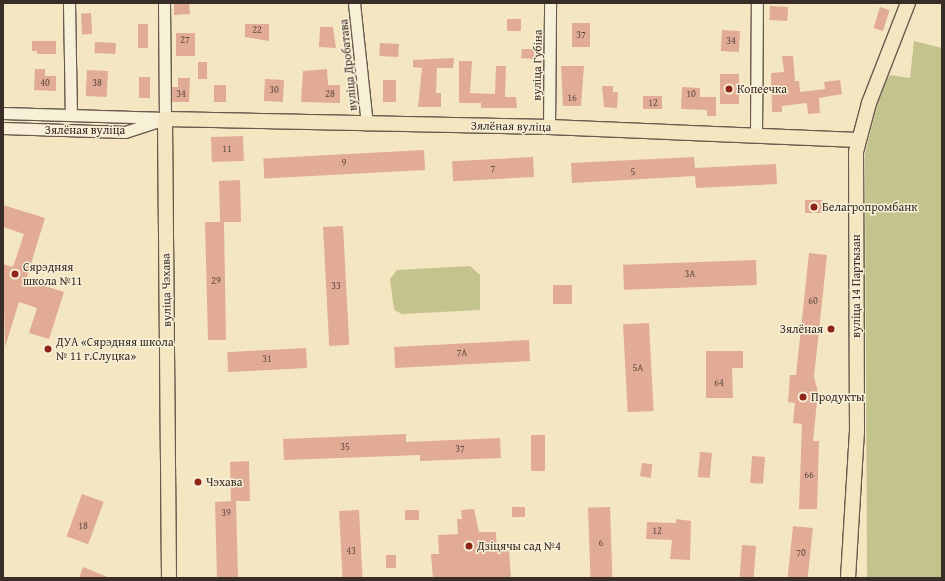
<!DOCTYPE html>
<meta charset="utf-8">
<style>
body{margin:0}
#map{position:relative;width:945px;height:581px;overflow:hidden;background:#f5e6c2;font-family:"Gentium Book Plus",serif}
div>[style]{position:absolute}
.green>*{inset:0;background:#c4c38e}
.building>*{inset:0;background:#e1ab96;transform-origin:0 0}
.roads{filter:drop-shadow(1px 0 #685b4e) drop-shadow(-1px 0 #685b4e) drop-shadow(0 1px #685b4e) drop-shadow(0 -1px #685b4e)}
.minor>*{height:11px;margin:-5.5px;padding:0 5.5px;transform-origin:5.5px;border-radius:5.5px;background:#f8efd7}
.major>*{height:14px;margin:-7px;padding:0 7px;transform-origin:7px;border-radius:7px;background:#f5e6c2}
.dots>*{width:11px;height:11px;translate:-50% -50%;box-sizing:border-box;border:2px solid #f8efd7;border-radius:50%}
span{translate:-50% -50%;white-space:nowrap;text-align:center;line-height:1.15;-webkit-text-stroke:3px #f8efd7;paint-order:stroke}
.number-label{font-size:10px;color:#634c43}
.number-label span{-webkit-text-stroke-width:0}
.street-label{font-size:12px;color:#392d27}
.poi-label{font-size:12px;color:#392d27}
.left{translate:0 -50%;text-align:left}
.right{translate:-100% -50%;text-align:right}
.frame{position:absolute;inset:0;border:4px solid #392d27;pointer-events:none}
</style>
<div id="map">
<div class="green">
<i style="clip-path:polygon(914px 41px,942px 48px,942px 578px,867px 578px,865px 154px,882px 85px,890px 75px,910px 78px)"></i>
<i style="clip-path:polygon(470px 266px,480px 275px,480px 310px,402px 314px,394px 310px,390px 279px,397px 270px)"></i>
</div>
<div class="building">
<i style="clip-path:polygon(174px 3px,189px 3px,190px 14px,174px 15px)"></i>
<i style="left:770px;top:6px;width:18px;height:14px;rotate:3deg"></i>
<i style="left:880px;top:7px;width:10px;height:22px;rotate:17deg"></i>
<i style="left:91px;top:13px;width:21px;height:10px;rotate:87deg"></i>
<i style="left:507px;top:19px;width:14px;height:12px"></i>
<i style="left:572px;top:23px;width:18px;height:24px"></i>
<i style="left:138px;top:24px;width:10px;height:24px"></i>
<i style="clip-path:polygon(245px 24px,269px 24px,269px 41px,245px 37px)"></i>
<i style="clip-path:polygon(320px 27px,333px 27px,336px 48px,319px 47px)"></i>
<i style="left:722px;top:30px;width:18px;height:21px;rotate:3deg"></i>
<i style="left:176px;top:33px;width:19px;height:23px"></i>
<i style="clip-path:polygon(32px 41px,56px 41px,56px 54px,37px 54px,37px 51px,32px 51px)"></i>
<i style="left:95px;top:42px;width:21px;height:11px;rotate:3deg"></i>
<i style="left:380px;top:43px;width:19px;height:13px;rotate:3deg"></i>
<i style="clip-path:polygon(522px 49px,534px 49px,534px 59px,521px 58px)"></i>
<i style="clip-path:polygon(782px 56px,793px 56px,795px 81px,799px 81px,800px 92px,825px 89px,824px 82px,840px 80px,842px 94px,819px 98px,820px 113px,808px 114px,807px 103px,782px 106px,782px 112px,772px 112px,771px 73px,784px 72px)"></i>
<i style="clip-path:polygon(454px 58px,453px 68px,437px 68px,436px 93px,441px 93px,441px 107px,418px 107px,422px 68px,413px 67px,413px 60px)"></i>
<i style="clip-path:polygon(459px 61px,472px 61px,470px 93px,495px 94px,496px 66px,506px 66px,505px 97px,516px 97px,517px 108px,481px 108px,481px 103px,459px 103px)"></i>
<i style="left:198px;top:62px;width:9px;height:17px"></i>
<i style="clip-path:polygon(561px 66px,584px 66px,581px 106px,563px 106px)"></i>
<i style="clip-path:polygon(35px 69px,45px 69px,45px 76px,56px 76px,56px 91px,34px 90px)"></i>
<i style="clip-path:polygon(327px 69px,328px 85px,340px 85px,340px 103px,301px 102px,303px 71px)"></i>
<i style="left:87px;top:70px;width:21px;height:26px;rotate:3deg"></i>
<i style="left:720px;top:74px;width:19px;height:30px"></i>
<i style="left:139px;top:77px;width:11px;height:21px"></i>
<i style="clip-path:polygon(178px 78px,190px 78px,189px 102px,172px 102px,172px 87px,178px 87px)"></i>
<i style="left:265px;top:79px;width:19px;height:22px;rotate:3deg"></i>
<i style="left:383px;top:80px;width:13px;height:22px"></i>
<i style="left:214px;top:85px;width:12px;height:17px"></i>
<i style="clip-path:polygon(602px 86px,613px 86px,613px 92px,618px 92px,617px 108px,604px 107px)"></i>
<i style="clip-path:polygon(682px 87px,700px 88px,700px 97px,716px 97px,716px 116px,707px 116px,707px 110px,681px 109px)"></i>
<i style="left:643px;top:96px;width:19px;height:13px"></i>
<i style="left:243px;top:136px;width:25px;height:32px;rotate:88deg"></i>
<i style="left:424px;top:150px;width:20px;height:161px;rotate:87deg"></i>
<i style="left:533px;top:157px;width:20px;height:81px;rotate:87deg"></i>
<i style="clip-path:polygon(694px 157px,695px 168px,776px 164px,777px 184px,696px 188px,695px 176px,572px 183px,571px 163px)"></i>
<i style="clip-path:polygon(240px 180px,241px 222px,224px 222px,226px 340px,208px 340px,205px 222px,220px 222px,219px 181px)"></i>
<i style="left:805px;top:200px;width:17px;height:13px"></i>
<i style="clip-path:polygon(3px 205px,45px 218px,26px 280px,64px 292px,49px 339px,29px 333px,37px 308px,19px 302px,5px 347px,3px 264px,13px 267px,24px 234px,3px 227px)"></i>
<i style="left:343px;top:226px;width:119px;height:20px;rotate:87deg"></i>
<i style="clip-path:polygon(809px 253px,827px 255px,814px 377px,818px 392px,813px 441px,819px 441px,817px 509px,799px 509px,802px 424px,793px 423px,795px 403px,788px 402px,790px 375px,796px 375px)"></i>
<i style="left:756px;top:260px;width:25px;height:133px;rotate:88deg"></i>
<i style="left:553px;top:285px;width:19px;height:19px"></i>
<i style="left:649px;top:323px;width:88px;height:26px;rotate:87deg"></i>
<i style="left:529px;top:340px;width:21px;height:135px;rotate:87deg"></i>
<i style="left:306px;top:348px;width:20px;height:79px;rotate:87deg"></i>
<i style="clip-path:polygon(706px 351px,743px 351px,743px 368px,732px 368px,733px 398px,706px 398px)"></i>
<i style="clip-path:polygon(406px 434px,406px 442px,500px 438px,501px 458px,420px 461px,420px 455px,284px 460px,283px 439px)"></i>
<i style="left:531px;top:435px;width:14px;height:36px"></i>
<i style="left:700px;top:452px;width:12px;height:25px;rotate:5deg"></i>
<i style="left:752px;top:456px;width:13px;height:27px;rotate:4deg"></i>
<i style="clip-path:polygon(249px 461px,250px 501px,236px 501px,238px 578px,217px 578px,215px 502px,231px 501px,230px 462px)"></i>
<i style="clip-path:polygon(642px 463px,652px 464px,651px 478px,640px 476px)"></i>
<i style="left:82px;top:494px;width:23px;height:45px;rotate:20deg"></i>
<i style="left:525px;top:507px;width:10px;height:13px;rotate:90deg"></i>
<i style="left:610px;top:507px;width:71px;height:22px;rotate:88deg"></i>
<i style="clip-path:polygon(474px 509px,479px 532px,496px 532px,497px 551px,509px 550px,511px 578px,433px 578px,431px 554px,439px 554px,438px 535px,458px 534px,457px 519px,462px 519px,461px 510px)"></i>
<i style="left:359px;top:510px;width:68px;height:20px;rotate:87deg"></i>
<i style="left:419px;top:510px;width:10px;height:14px;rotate:90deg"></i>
<i style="clip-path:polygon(676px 519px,691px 521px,690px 560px,670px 559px,672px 540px,646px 539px,647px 522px,676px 523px)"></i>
<i style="left:793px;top:526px;width:20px;height:52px;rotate:6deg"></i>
<i style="left:742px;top:545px;width:14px;height:33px;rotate:4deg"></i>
<i style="left:386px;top:555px;width:10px;height:13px"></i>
<i style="clip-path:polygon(83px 567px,110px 578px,79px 578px)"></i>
</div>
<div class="roads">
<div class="minor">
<i style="left:69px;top:3px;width:112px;rotate:89deg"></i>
<i style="left:164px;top:3px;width:116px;rotate:89.5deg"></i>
<i style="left:354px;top:3px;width:122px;rotate:83.9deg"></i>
<i style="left:3px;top:113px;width:155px;rotate:1.8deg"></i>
<i style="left:549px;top:127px;width:124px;rotate:-89.5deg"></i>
<i style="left:3px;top:128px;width:122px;rotate:1.9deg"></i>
<i style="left:125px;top:132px;width:42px;rotate:-18deg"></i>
<i style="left:756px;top:135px;width:132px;rotate:-89.6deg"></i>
</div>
<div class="major">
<i style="left:169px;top:578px;width:459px;rotate:-90.5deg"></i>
<i style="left:165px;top:119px;width:384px;rotate:1.2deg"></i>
<i style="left:549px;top:127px;width:309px;rotate:2.4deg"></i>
<i style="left:848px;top:578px;width:146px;rotate:-86.5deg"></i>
<i style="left:857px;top:432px;width:280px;rotate:-90.2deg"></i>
<i style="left:856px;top:152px;width:51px;rotate:-75.1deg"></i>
<i style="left:869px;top:103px;width:107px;rotate:-68.7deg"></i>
</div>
</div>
<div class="dots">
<i style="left:729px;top:89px;background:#8f2418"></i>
<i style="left:814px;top:207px;background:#8f2418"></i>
<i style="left:15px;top:274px;background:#8f2418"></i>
<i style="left:831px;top:329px;background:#8f2418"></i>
<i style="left:48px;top:349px;background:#8f2418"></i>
<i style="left:803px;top:397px;background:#8f2418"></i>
<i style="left:198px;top:482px;background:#8f2418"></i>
<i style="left:469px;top:546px;background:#8f2418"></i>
</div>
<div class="number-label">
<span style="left:257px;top:30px">22</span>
<span style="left:581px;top:35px">37</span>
<span style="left:185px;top:40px">27</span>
<span style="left:731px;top:41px">34</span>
<span style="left:45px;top:83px">40</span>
<span style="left:97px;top:83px">38</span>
<span style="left:274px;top:90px">30</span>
<span style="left:181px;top:94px">34</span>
<span style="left:330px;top:94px">28</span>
<span style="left:691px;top:94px">10</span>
<span style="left:572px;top:98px">16</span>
<span style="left:653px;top:103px">12</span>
<span style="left:227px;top:149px">11</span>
<span style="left:344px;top:163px">9</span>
<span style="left:493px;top:169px">7</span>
<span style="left:633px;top:172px">5</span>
<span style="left:690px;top:274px">3А</span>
<span style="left:216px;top:281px">29</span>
<span style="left:336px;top:286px">33</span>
<span style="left:813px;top:301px">60</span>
<span style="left:462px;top:353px">7А</span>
<span style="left:267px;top:359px">31</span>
<span style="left:638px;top:368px">5А</span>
<span style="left:719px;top:383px">64</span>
<span style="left:345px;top:447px">35</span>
<span style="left:460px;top:449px">37</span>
<span style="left:809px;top:475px">66</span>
<span style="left:226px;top:513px">39</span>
<span style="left:83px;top:526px">18</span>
<span style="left:657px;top:531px">12</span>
<span style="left:601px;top:543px">6</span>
<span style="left:351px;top:551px">43</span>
<span style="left:801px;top:553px">70</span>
</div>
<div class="street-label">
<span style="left:348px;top:65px;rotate:-96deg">вуліца Дробатава</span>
<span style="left:537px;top:65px;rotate:-89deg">вуліца Губіна</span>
<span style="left:511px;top:126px;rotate:1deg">Зялёная вуліца</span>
<span style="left:85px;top:130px">Зялёная вуліца</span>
<span style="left:856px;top:286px;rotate:-90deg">вуліца 14 Партызан</span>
<span style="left:166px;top:290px;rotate:-91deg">вуліца Чэхава</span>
</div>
<div class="poi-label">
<span class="left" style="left:737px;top:89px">Копеечка</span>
<span class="left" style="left:822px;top:207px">Белагропромбанк</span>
<span class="left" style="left:23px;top:274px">Сярэдняя<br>школа №11</span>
<span class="right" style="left:823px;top:329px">Зялёная</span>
<span class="left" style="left:56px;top:349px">ДУА «Сярэдняя школа<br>№ 11 г.Слуцка»</span>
<span class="left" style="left:811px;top:397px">Продукты</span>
<span class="left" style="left:206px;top:482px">Чэхава</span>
<span class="left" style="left:477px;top:546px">Дзіцячы сад №4</span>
</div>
<div class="frame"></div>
</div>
